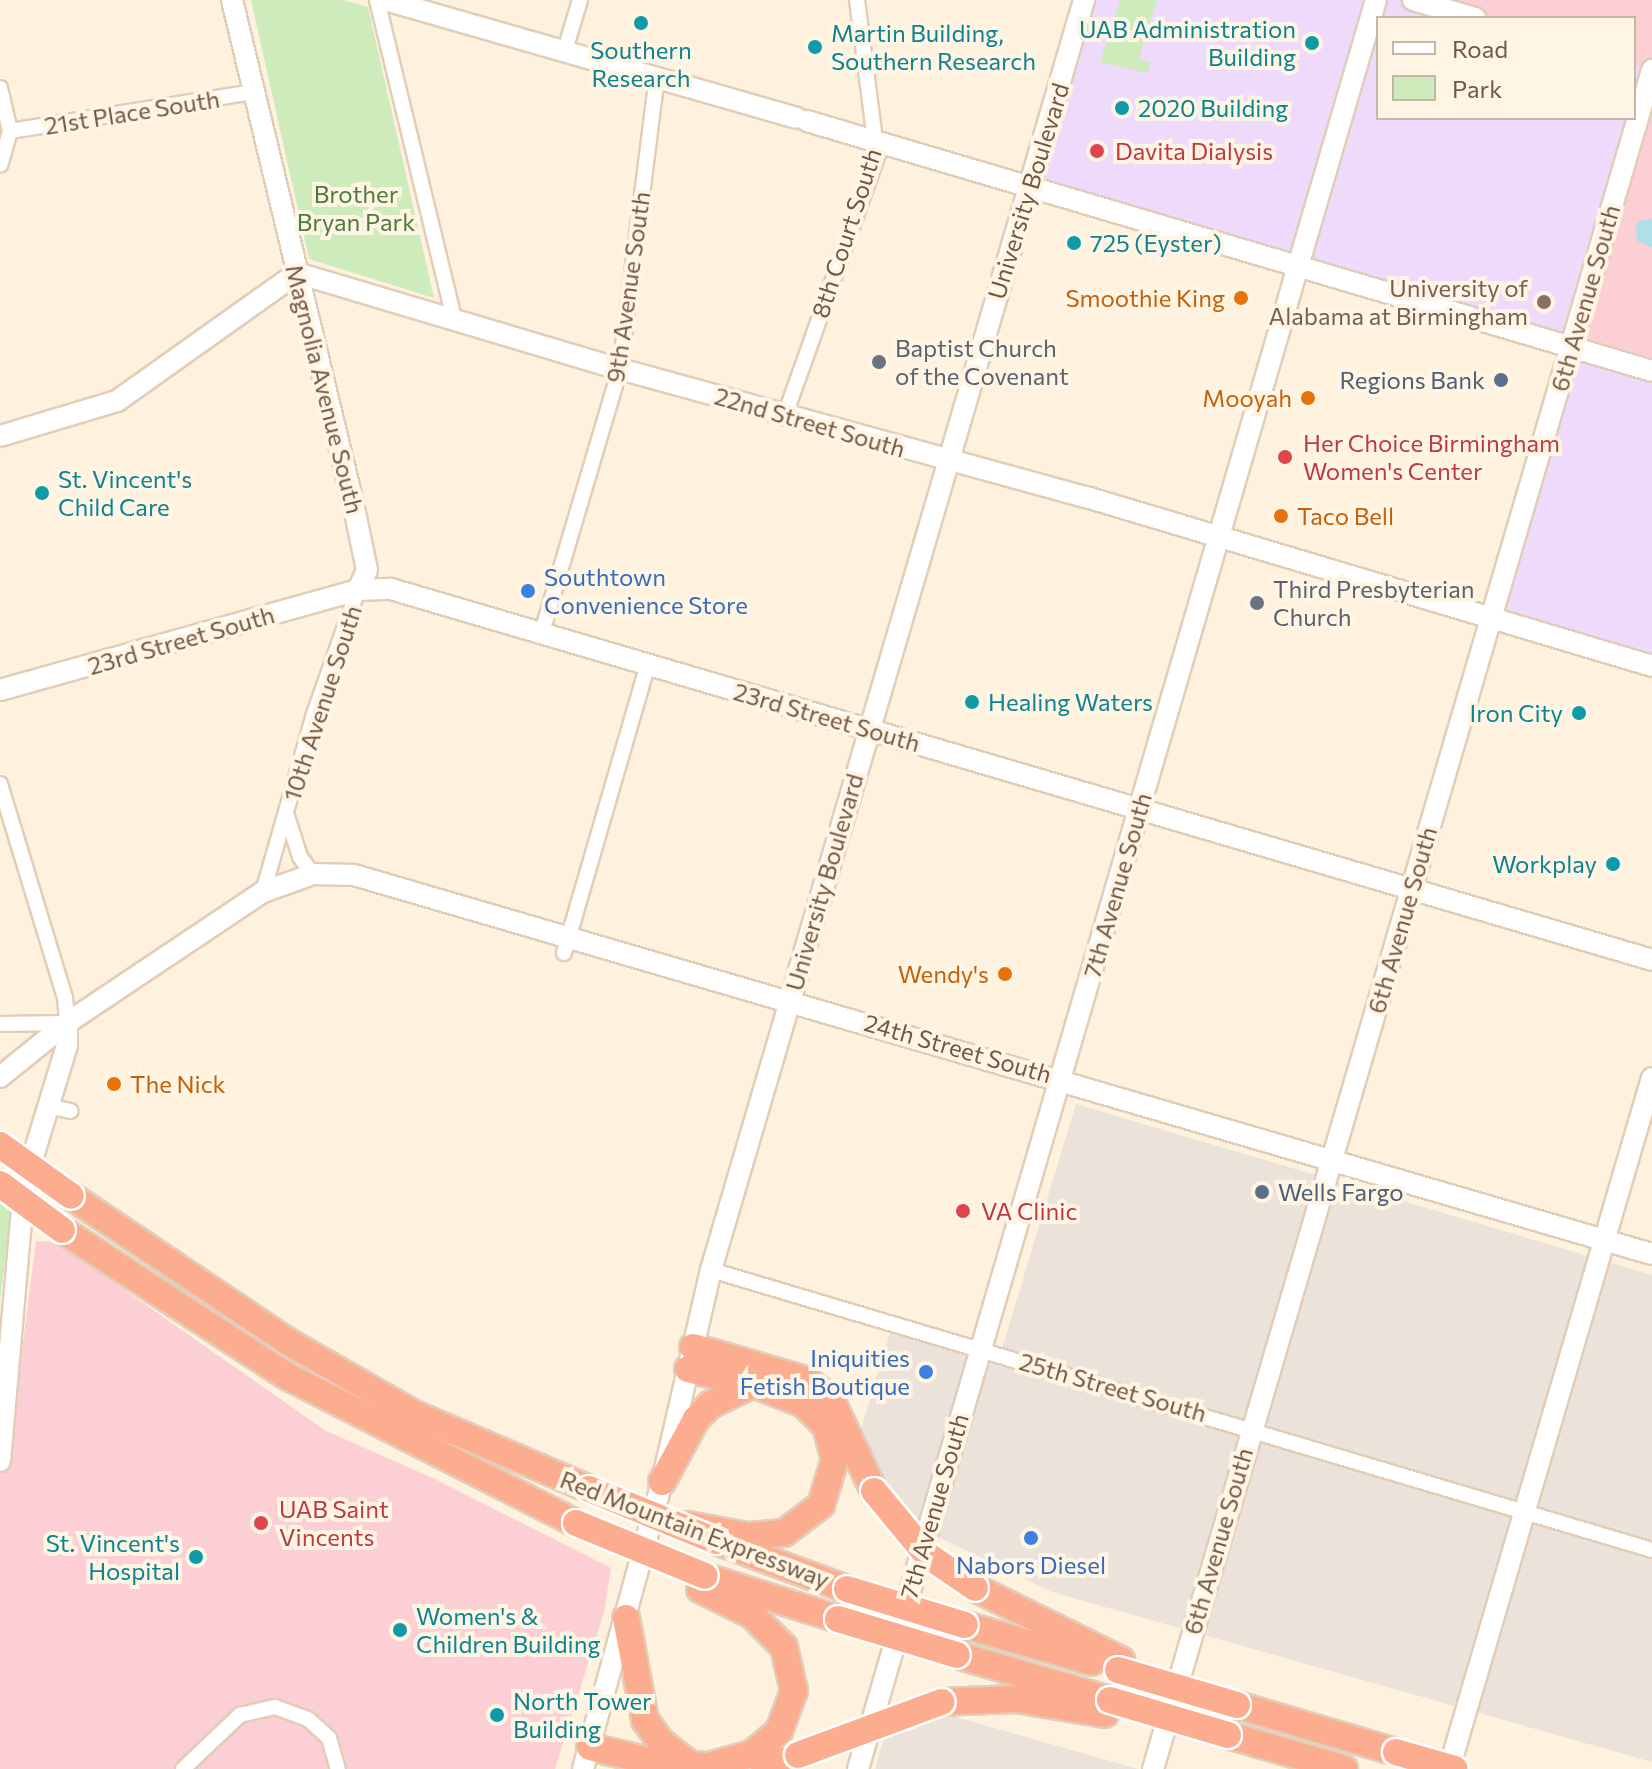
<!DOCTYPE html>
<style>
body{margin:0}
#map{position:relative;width:1652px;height:1769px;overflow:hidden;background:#fef1dd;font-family:Commissioner,sans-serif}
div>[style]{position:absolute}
.industrial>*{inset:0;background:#ebe2da}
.education>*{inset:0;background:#eedafa}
.medical>*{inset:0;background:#fccfd4}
.green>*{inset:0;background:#ceebbb}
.water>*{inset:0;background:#b1dfe8}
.roads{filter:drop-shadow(2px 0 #e2cdb9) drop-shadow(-2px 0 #e2cdb9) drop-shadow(0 2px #e2cdb9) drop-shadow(0 -2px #e2cdb9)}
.street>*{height:14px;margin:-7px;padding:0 7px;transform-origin:7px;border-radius:7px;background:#fff}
.secondary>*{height:20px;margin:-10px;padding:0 10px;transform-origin:10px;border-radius:10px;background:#fff}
.highway>*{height:26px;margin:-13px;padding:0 13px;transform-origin:13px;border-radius:13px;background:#fdad8f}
.bridges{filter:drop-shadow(2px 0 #fff) drop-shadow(-2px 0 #fff) drop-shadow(0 2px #fff) drop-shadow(0 -2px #fff)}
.highway-bridge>*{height:26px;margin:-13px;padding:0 13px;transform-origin:13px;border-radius:13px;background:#fdad8f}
.dots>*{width:22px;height:22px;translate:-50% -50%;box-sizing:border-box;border:4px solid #fff5e5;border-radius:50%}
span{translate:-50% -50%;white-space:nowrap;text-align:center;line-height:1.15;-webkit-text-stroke:8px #fff5e5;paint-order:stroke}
.culture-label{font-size:24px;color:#0d838f}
.right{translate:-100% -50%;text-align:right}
.left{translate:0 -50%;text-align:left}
.street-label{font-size:24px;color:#745644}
.health-label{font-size:24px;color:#be3a42}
.park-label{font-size:24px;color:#4d7b3b}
.education-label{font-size:24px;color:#785e54}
.food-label{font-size:24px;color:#c56008}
.worship-label{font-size:24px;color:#5b616d}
.service-label{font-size:24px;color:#4e5e75}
.shop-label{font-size:24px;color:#366cbe}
.legend{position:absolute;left:1376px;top:16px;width:260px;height:104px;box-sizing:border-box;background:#fff5e5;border:2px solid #c7b5a5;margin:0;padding:10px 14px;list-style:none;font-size:24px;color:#745644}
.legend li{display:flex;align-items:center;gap:16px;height:40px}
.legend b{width:40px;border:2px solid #c7b5a5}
</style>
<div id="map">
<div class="industrial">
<i style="clip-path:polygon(1076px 1104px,1652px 1275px,1652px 1762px,1052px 1592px,918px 1527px,858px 1439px,890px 1333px,997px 1365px)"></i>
<i style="clip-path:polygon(942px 1713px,1138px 1769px,875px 1769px,886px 1731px)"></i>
</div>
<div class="education">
<i style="clip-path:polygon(evenodd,1087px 0,1652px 0,1652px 666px,1490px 619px,1567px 340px,1036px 184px,1087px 0,1378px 18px,1634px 18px,1634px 118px,1378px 118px,1378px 18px)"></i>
</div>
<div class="medical">
<i style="clip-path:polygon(1397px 0,1652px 0,1652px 368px,1573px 346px,1651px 70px,1634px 65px,1634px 18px,1456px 18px)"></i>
<i style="clip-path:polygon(36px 1241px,56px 1242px,326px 1431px,433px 1478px,611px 1568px,604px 1612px,555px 1769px,0 1769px,0 1372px,19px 1373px)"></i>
</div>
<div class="green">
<i style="clip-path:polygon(251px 0,343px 0,368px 7px,434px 298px,309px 259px)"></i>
<i style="clip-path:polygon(1120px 0,1157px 0,1139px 59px,1151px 63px,1147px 73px,1100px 62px)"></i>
<i style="clip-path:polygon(0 1202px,11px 1210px,0 1302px)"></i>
</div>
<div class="water">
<i style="clip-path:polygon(1652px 219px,1652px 247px,1638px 242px,1635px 229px,1638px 221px)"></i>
</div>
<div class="roads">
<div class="street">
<i style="left:377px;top:0;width:328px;rotate:76.4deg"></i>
<i style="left:565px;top:50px;width:52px;rotate:-73.3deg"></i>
<i style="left:0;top:88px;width:44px;rotate:76.9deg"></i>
<i style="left:10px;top:131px;width:35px;rotate:106deg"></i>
<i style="left:10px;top:131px;width:247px;rotate:-9.1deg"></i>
<i style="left:785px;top:415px;width:275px;rotate:-70.4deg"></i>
<i style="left:877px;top:156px;width:157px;rotate:-97.3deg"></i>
<i style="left:542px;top:632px;width:274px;rotate:-73.5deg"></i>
<i style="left:620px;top:369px;width:294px;rotate:-82.8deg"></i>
<i style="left:0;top:784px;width:224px;rotate:73.1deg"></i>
<i style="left:65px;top:998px;width:25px;rotate:85deg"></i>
<i style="left:67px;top:1023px;width:67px;rotate:179.1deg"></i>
<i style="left:287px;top:816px;width:43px;rotate:72.4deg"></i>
<i style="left:300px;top:857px;width:21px;rotate:53deg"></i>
<i style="left:263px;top:892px;width:185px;rotate:-74deg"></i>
<i style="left:314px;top:714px;width:132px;rotate:-70.5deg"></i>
<i style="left:564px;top:953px;width:298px;rotate:-73.8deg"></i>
<i style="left:47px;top:1106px;width:24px;rotate:12deg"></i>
<i style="left:711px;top:1270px;width:982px;rotate:16.57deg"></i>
<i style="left:183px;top:1769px;width:79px;rotate:-43.5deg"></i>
<i style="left:240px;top:1715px;width:36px;rotate:-13deg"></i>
<i style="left:275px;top:1707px;width:35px;rotate:20deg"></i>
<i style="left:308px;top:1719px;width:28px;rotate:42deg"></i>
<i style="left:329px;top:1738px;width:32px;rotate:74deg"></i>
</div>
<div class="secondary">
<i style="left:232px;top:0;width:517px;rotate:76.47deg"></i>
<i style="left:353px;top:503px;width:68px;rotate:78.2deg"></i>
<i style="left:367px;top:570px;width:22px;rotate:114deg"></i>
<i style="left:385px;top:0;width:428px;rotate:16deg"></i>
<i style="left:1413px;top:0;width:65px;rotate:16.2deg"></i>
<i style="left:807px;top:121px;width:881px;rotate:16.48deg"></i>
<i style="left:0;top:436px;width:122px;rotate:-16.7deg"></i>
<i style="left:117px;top:401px;width:221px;rotate:-35.4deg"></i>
<i style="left:297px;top:273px;width:337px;rotate:16.6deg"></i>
<i style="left:620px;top:369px;width:483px;rotate:15.4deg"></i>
<i style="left:1086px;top:497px;width:591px;rotate:16.62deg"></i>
<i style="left:0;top:690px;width:372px;rotate:-15.6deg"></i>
<i style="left:358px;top:590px;width:33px;rotate:-2deg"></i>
<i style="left:391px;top:589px;width:1314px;rotate:16.39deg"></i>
<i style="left:0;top:1077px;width:86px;rotate:-38.9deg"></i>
<i style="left:67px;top:1023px;width:236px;rotate:-33.8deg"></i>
<i style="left:263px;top:892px;width:53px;rotate:-19.8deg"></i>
<i style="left:313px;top:874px;width:41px;rotate:1.4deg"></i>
<i style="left:354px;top:875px;width:1352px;rotate:16.28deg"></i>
<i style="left:0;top:1461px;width:276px;rotate:-85deg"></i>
<i style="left:24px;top:1186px;width:147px;rotate:-73deg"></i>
<i style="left:67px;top:1045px;width:22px;rotate:-90deg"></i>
<i style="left:583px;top:1769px;width:298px;rotate:-74.6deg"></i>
<i style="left:662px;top:1482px;width:218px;rotate:-77deg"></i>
<i style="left:711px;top:1270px;width:1324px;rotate:-73.63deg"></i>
<i style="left:858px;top:1769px;width:1843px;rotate:-73.68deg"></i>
<i style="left:1153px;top:1769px;width:1771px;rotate:-73.63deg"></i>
<i style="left:1449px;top:1769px;width:720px;rotate:-73.63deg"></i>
</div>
<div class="highway">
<i style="left:71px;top:1196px;width:264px;rotate:33.9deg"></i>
<i style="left:290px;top:1343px;width:141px;rotate:29.8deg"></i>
<i style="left:412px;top:1413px;width:193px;rotate:23.2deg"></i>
<i style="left:62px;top:1230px;width:268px;rotate:33deg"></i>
<i style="left:287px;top:1376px;width:324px;rotate:27deg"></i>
<i style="left:693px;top:1347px;width:118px;rotate:16.3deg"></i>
<i style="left:806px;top:1380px;width:30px;rotate:37deg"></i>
<i style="left:830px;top:1398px;width:103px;rotate:64.7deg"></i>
<i style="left:688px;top:1369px;width:67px;rotate:13deg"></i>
<i style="left:753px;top:1384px;width:55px;rotate:21.4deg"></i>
<i style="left:804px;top:1404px;width:31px;rotate:45deg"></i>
<i style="left:826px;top:1426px;width:34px;rotate:75deg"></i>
<i style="left:835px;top:1459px;width:48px;rotate:106.9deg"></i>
<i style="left:821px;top:1505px;width:46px;rotate:142.9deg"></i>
<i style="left:784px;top:1533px;width:37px;rotate:175deg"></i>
<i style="left:747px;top:1536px;width:60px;rotate:-169.4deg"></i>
<i style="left:662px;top:1482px;width:72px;rotate:-61.6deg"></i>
<i style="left:696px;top:1419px;width:20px;rotate:-45deg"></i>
<i style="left:710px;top:1405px;width:48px;rotate:-26deg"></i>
<i style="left:719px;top:1542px;width:136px;rotate:20.2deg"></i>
<i style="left:712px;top:1579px;width:132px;rotate:17.6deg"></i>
<i style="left:975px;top:1588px;width:163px;rotate:26.3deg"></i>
<i style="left:626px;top:1618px;width:104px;rotate:79.4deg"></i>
<i style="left:645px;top:1720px;width:27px;rotate:54deg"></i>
<i style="left:661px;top:1742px;width:37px;rotate:38deg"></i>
<i style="left:965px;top:1625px;width:132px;rotate:16.2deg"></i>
<i style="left:957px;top:1655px;width:159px;rotate:16.4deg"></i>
<i style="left:941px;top:1702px;width:75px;rotate:-2.3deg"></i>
<i style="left:1016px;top:1699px;width:90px;rotate:9.6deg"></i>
<i style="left:1237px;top:1705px;width:166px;rotate:16.5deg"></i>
<i style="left:1228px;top:1735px;width:121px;rotate:16.3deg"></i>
<i style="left:590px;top:1747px;width:74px;rotate:13.3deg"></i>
<i style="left:662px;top:1764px;width:46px;rotate:2.5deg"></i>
<i style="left:708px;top:1766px;width:46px;rotate:-15.3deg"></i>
<i style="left:752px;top:1754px;width:35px;rotate:-40deg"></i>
<i style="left:779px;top:1731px;width:43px;rotate:-69.4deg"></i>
<i style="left:794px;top:1691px;width:45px;rotate:-102.8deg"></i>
<i style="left:784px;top:1647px;width:45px;rotate:-135deg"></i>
<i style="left:752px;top:1615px;width:58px;rotate:-153.4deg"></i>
<i style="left:764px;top:1769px;width:37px;rotate:-22deg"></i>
</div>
</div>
<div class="bridges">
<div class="highway-bridge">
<i style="left:0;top:1145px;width:87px;rotate:35.7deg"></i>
<i style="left:0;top:1184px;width:77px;rotate:36.6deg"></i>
<i style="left:589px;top:1489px;width:137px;rotate:22.3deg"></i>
<i style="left:874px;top:1491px;width:83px;rotate:50.4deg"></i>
<i style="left:927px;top:1555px;width:58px;rotate:34.5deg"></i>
<i style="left:576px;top:1523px;width:139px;rotate:22.3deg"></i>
<i style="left:847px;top:1589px;width:123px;rotate:17deg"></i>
<i style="left:838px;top:1619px;width:124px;rotate:16.8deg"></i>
<i style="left:1118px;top:1670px;width:124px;rotate:16.4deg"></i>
<i style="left:1110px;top:1700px;width:123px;rotate:16.5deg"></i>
<i style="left:1396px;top:1752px;width:61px;rotate:16.1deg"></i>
<i style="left:798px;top:1755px;width:153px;rotate:-20.3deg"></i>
</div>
</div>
<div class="dots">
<i style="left:641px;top:23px;background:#0f9aa8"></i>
<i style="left:1312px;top:43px;background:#0f9aa8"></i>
<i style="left:815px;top:47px;background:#0f9aa8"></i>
<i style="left:1122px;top:108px;background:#0f9aa8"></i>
<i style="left:1097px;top:151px;background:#e0444e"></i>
<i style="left:1074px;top:243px;background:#0f9aa8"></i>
<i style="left:1241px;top:298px;background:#e8710a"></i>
<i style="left:1544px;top:302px;background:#8d6e63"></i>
<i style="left:879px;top:362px;background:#6b7280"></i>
<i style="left:1501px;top:380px;background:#5c6f8a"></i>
<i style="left:1308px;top:398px;background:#e8710a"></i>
<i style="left:1285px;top:457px;background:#e0444e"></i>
<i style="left:42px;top:493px;background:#0f9aa8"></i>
<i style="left:1281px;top:516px;background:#e8710a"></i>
<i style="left:528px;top:591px;background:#3f7fe0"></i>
<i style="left:1257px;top:603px;background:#6b7280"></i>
<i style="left:972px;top:702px;background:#0f9aa8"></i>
<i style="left:1579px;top:713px;background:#0f9aa8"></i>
<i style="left:1613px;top:864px;background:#0f9aa8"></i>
<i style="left:1005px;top:974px;background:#e8710a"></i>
<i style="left:114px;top:1084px;background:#e8710a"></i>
<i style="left:1262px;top:1192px;background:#5c6f8a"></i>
<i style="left:963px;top:1211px;background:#e0444e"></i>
<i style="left:926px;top:1372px;background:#3f7fe0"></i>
<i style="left:261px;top:1523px;background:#e0444e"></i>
<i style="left:1031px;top:1538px;background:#3f7fe0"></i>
<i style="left:196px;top:1557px;background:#0f9aa8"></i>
<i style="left:400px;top:1630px;background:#0f9aa8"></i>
<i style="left:497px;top:1715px;background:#0f9aa8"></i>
</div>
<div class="culture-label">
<span class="right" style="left:1296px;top:43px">UAB Administration<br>Building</span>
<span class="left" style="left:831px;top:47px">Martin Building,<br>Southern Research</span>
<span style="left:641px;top:64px">Southern<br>Research</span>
<span class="left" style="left:1138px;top:108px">2020 Building</span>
<span class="left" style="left:1090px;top:243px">725 (Eyster)</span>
<span class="left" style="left:58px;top:493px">St. Vincent's<br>Child Care</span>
<span class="left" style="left:988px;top:702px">Healing Waters</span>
<span class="right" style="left:1563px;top:713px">Iron City</span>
<span class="right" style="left:1597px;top:864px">Workplay</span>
<span class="right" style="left:180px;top:1557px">St. Vincent's<br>Hospital</span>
<span class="left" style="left:416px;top:1630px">Women's &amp;<br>Children Building</span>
<span class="left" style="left:513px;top:1715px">North Tower<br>Building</span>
</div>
<div class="street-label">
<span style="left:132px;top:112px;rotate:-9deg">21st Place South</span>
<span style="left:1028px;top:191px;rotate:-73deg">University Boulevard</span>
<span style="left:846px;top:233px;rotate:-72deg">8th Court South</span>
<span style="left:628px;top:287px;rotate:-82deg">9th Avenue South</span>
<span style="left:1585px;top:298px;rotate:-74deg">6th Avenue South</span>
<span style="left:325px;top:389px;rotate:76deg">Magnolia Avenue South</span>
<span style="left:810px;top:422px;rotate:16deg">22nd Street South</span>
<span style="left:181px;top:640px;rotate:-16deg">23rd Street South</span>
<span style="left:322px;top:703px;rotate:-72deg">10th Avenue South</span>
<span style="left:827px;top:717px;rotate:16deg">23rd Street South</span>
<span style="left:824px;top:882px;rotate:-74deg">University Boulevard</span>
<span style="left:1117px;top:885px;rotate:-74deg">7th Avenue South</span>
<span style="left:1402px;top:920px;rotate:-74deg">6th Avenue South</span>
<span style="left:958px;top:1048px;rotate:16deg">24th Street South</span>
<span style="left:1113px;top:1387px;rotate:16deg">25th Street South</span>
<span style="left:934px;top:1506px;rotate:-74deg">7th Avenue South</span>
<span style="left:695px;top:1529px;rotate:21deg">Red Mountain Expressway</span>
<span style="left:1218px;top:1541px;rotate:-74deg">6th Avenue South</span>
</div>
<div class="health-label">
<span class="left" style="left:1115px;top:151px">Davita Dialysis</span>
<span class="left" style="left:1303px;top:457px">Her Choice Birmingham<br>Women's Center</span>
<span class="left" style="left:981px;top:1211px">VA Clinic</span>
<span class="left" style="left:279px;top:1523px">UAB Saint<br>Vincents</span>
</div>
<div class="park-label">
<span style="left:356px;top:208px">Brother<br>Bryan Park</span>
</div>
<div class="education-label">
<span class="right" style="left:1528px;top:302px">University of<br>Alabama at Birmingham</span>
</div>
<div class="food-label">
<span class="right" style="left:1225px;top:298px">Smoothie King</span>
<span class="right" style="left:1292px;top:398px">Mooyah</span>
<span class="left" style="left:1297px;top:516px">Taco Bell</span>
<span class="right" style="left:989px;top:974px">Wendy's</span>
<span class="left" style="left:130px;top:1084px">The Nick</span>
</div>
<div class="worship-label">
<span class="left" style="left:895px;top:362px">Baptist Church<br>of the Covenant</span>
<span class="left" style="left:1273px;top:603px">Third Presbyterian<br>Church</span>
</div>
<div class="service-label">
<span class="right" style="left:1485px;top:380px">Regions Bank</span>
<span class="left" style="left:1278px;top:1192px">Wells Fargo</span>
</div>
<div class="shop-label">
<span class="left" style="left:544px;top:591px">Southtown<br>Convenience Store</span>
<span class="right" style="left:910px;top:1372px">Iniquities<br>Fetish Boutique</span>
<span style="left:1031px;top:1565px">Nabors Diesel</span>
</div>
<ul class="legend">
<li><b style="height:10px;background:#fff"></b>Road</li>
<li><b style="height:22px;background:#ceebbb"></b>Park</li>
</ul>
</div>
